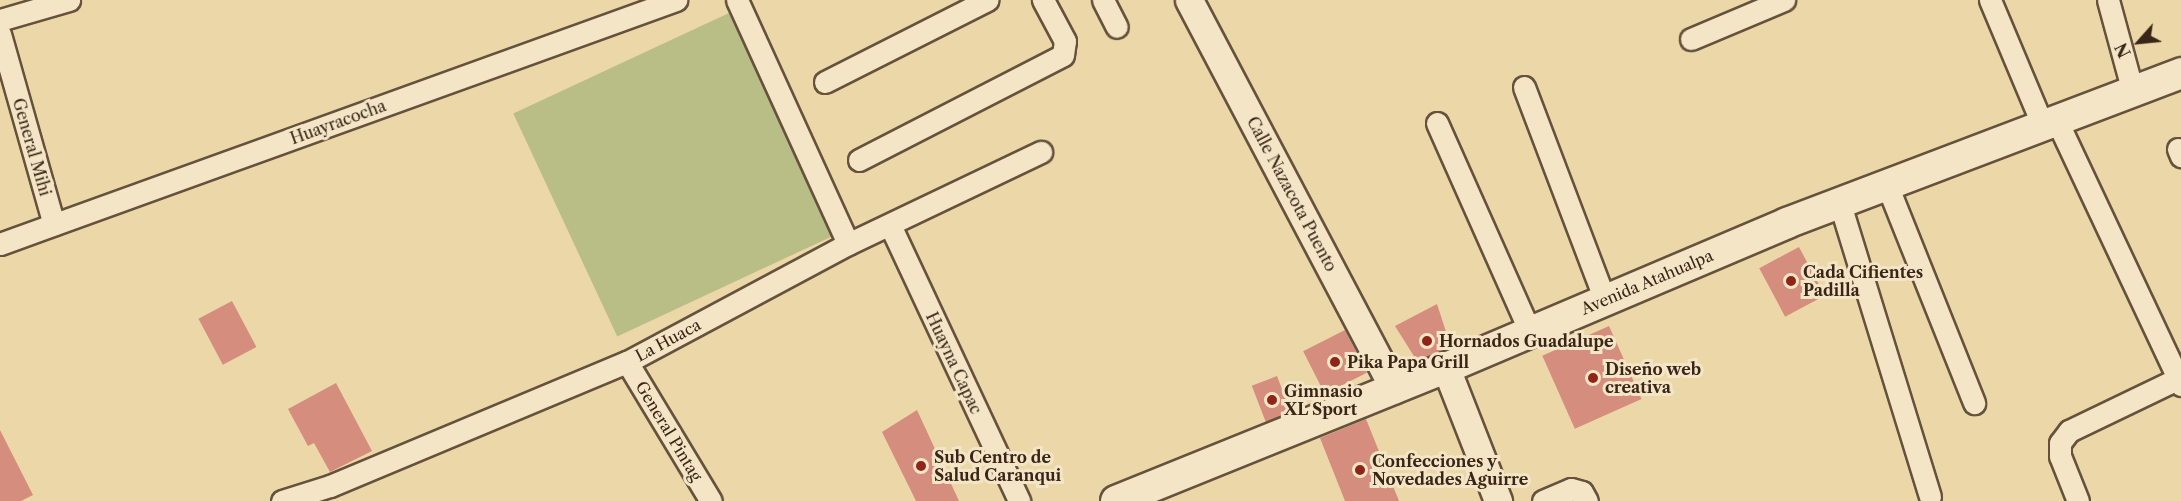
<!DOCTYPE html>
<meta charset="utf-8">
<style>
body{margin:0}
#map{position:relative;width:2181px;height:501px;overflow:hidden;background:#ecd7a8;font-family:"Libre Caslon Text",serif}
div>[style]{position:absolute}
.green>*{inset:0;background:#b9be86;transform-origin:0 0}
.building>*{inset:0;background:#d58d7e;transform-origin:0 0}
.roads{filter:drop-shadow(2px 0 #66523c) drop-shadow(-2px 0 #66523c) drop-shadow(0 2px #66523c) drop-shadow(0 -2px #66523c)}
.minor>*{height:21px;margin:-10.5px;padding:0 10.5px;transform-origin:10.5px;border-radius:10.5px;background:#f3e5c6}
.tertiary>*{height:27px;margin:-13.5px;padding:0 13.5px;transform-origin:13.5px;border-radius:13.5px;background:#f3e5c6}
.secondary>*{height:30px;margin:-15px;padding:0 15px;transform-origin:15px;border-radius:15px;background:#f3e5c6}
.dots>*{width:16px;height:16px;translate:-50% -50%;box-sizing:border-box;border:3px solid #f3e5c6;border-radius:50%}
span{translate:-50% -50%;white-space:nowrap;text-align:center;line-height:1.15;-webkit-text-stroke:6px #f3e5c6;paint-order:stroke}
.street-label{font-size:16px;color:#392618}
.poi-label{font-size:16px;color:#392618;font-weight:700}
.left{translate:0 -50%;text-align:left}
.north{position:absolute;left:2109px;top:12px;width:60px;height:60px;-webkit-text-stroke:4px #f3e5c6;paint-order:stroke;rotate:243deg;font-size:16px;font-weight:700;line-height:24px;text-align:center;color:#392618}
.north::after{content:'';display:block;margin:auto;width:21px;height:27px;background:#392618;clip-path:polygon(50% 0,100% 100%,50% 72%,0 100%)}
</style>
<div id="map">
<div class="green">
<i style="left:729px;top:13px;width:246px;height:238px;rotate:65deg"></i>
</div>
<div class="building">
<i style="left:1799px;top:247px;width:55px;height:45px;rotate:62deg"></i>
<i style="left:232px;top:301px;width:52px;height:38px;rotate:62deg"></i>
<i style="clip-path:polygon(1437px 304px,1451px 347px,1417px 361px,1395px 326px)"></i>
<i style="left:1609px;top:326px;width:80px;height:73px;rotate:66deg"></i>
<i style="left:1345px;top:330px;width:48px;height:47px;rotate:63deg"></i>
<i style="left:1277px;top:376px;width:39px;height:27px;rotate:69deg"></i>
<i style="clip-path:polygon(336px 383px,372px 451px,330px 472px,314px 443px,308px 446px,288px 409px)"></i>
<i style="clip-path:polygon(917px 410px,959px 501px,916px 501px,882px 432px)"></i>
<i style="clip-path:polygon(1366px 419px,1399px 501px,1345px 501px,1320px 438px)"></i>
<i style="clip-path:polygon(0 430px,33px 495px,21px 501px,0 501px)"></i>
</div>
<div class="roads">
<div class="minor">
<i style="left:737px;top:0;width:268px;rotate:65.5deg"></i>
<i style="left:1103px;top:0;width:30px;rotate:63deg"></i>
<i style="left:1990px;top:0;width:137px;rotate:67.2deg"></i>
<i style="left:2108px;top:0;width:95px;rotate:74.8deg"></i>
<i style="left:0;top:20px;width:72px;rotate:-16.2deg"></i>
<i style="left:0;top:34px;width:198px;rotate:74.2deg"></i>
<i style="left:1691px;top:39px;width:101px;rotate:-22.8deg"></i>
<i style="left:825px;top:82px;width:182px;rotate:-26.8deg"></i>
<i style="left:1524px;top:87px;width:228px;rotate:69.2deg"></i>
<i style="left:2057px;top:121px;width:292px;rotate:64.8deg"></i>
<i style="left:1437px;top:123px;width:229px;rotate:66deg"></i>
<i style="left:2178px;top:149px;width:8px;rotate:67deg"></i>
<i style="left:859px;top:160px;width:229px;rotate:-27.2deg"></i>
<i style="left:1063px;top:55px;width:14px;rotate:-82deg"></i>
<i style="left:1065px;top:41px;width:47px;rotate:-118.2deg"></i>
<i style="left:1887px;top:185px;width:235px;rotate:68.2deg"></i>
<i style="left:1840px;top:204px;width:306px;rotate:72.9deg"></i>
<i style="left:890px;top:225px;width:305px;rotate:64.9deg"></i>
<i style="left:0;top:244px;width:719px;rotate:-19.85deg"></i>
<i style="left:627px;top:362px;width:162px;rotate:58.9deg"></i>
<i style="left:282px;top:501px;width:50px;rotate:-17.4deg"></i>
<i style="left:330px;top:486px;width:322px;rotate:-22.7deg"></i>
<i style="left:627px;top:362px;width:251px;rotate:-28.1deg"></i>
<i style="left:848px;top:244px;width:214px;rotate:-25.5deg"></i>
<i style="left:1543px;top:501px;width:30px;rotate:-23deg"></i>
<i style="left:1571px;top:489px;width:11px;rotate:15deg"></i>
<i style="left:1582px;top:492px;width:10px;rotate:61deg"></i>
<i style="left:2078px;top:501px;width:48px;rotate:-111.8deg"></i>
<i style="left:2060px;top:456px;width:13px;rotate:-90deg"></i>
<i style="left:2060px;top:443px;width:15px;rotate:-53deg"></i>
<i style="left:2069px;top:431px;width:124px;rotate:-25.7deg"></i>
</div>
<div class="tertiary">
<i style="left:1189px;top:0;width:440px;rotate:62.2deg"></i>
<i style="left:1446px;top:368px;width:143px;rotate:68.6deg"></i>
</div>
<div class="secondary">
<i style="left:1116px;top:501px;width:356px;rotate:-22deg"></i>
<i style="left:1446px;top:368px;width:371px;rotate:-23deg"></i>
<i style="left:1787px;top:223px;width:422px;rotate:-20.8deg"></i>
</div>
</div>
<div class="dots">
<i style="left:1791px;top:281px;background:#8f2418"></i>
<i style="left:1427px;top:341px;background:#8f2418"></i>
<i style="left:1335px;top:362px;background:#8f2418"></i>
<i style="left:1593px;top:378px;background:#8f2418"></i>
<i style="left:1272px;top:400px;background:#8f2418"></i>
<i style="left:921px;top:466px;background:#8f2418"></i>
<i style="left:1360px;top:470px;background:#8f2418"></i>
</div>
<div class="street-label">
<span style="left:338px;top:122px;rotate:-20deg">Huayracocha</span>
<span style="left:32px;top:147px;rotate:74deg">General Mihi</span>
<span style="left:1292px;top:194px;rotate:62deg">Calle Nazacota Puento</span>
<span style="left:1647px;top:282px;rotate:-23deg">Avenida Atahualpa</span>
<span style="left:668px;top:340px;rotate:-28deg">La Huaca</span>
<span style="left:954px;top:363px;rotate:65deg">Huayna Capac</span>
<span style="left:669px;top:431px;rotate:59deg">General Pintag</span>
</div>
<div class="poi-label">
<span class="left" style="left:1803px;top:281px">Cada Cifientes<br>Padilla</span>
<span class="left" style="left:1439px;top:341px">Hornados Guadalupe</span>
<span class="left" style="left:1347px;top:362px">Pika Papa Grill</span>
<span class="left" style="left:1605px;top:378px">Diseño web<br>creativa</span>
<span class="left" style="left:1284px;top:400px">Gimnasio<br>XL Sport</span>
<span class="left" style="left:934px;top:466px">Sub Centro de<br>Salud Caranqui</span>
<span class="left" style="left:1372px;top:470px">Confecciones y<br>Novedades Aguirre</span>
</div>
<div class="north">N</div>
</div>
